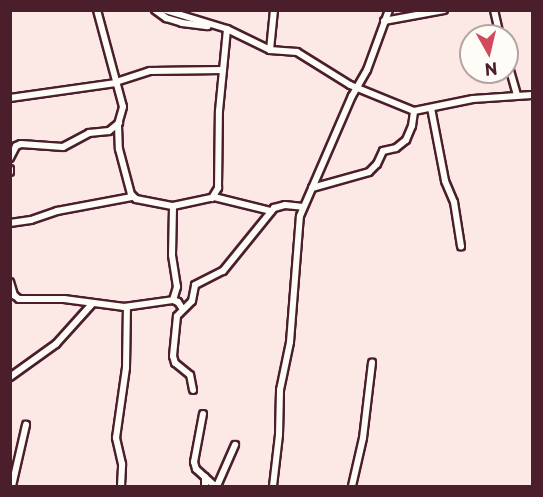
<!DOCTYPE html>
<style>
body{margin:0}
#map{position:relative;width:543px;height:497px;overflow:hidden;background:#fce9e5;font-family:"Playpen Sans",sans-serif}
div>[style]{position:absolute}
.roads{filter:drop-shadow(2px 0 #4a1f2b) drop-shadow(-2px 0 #4a1f2b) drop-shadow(0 2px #4a1f2b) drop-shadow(0 -2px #4a1f2b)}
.street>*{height:6px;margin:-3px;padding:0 3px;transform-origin:3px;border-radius:3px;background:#fdfcf7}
span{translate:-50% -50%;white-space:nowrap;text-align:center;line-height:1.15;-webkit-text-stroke:6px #fdfcf7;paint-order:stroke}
.frame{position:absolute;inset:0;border:12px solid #4a1f2b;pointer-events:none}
.north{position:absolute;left:459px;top:24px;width:60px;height:60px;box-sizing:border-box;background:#fdfcf7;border:2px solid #b5a4a5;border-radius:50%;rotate:172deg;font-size:16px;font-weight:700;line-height:24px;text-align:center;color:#4a1f2b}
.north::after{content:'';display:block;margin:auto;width:21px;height:27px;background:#d1495b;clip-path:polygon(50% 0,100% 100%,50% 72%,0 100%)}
</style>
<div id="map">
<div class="roads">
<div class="street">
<i style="left:97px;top:10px;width:100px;rotate:75deg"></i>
<i style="left:123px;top:107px;width:19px;rotate:106deg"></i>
<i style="left:118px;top:125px;width:24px;rotate:88deg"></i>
<i style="left:119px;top:149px;width:47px;rotate:75.1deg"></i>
<i style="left:131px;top:194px;width:7px;rotate:45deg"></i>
<i style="left:136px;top:199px;width:38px;rotate:11deg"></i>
<i style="left:155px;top:10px;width:14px;rotate:36deg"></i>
<i style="left:166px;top:18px;width:17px;rotate:17deg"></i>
<i style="left:182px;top:23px;width:26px;rotate:7deg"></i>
<i style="left:165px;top:10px;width:65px;rotate:17deg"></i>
<i style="left:227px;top:29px;width:48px;rotate:26deg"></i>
<i style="left:270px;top:50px;width:27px;rotate:4deg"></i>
<i style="left:297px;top:52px;width:62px;rotate:31.9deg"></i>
<i style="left:350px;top:85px;width:69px;rotate:22.1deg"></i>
<i style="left:414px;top:111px;width:60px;rotate:-11.5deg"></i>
<i style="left:473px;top:99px;width:59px;rotate:-3.9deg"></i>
<i style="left:494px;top:10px;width:27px;rotate:77deg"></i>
<i style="left:384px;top:21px;width:61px;rotate:-10.4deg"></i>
<i style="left:270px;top:50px;width:40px;rotate:-84.3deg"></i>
<i style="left:507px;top:60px;width:37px;rotate:74deg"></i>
<i style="left:116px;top:82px;width:36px;rotate:-18deg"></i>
<i style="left:150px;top:71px;width:73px;rotate:-0.8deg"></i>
<i style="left:10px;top:98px;width:107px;rotate:-8.1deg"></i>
<i style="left:431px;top:108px;width:74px;rotate:79.1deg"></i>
<i style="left:445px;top:181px;width:23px;rotate:67deg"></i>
<i style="left:454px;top:202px;width:45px;rotate:81deg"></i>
<i style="left:10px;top:158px;width:13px;rotate:-63deg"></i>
<i style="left:16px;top:146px;width:5px;rotate:-22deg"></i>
<i style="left:21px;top:144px;width:42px;rotate:4.1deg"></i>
<i style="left:63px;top:147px;width:30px;rotate:-28deg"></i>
<i style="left:89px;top:133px;width:20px;rotate:-6deg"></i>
<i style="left:109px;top:131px;width:13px;rotate:-39deg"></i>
<i style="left:10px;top:169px;width:3px;rotate:90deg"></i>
<i style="left:312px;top:188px;width:59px;rotate:-15.7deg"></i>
<i style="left:369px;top:172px;width:11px;rotate:-45deg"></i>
<i style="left:377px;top:164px;width:14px;rotate:-65deg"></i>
<i style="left:383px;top:151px;width:13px;rotate:-13deg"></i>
<i style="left:396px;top:148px;width:13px;rotate:-39deg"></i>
<i style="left:406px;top:140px;width:15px;rotate:-67deg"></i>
<i style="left:412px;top:126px;width:15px;rotate:-82deg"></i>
<i style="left:214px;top:197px;width:59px;rotate:13.8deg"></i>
<i style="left:10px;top:223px;width:21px;rotate:-8deg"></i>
<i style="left:31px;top:220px;width:28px;rotate:-19deg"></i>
<i style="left:57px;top:211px;width:76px;rotate:-10.6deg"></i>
<i style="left:10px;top:282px;width:14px;rotate:73deg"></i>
<i style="left:14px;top:295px;width:6px;rotate:39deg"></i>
<i style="left:19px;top:299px;width:45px"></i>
<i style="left:64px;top:299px;width:61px;rotate:7.6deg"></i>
<i style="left:124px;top:307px;width:49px;rotate:-8.1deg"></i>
<i style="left:173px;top:300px;width:5px;rotate:22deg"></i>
<i style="left:178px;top:302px;width:7px;rotate:56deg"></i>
<i style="left:173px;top:300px;width:14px;rotate:-73deg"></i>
<i style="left:177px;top:287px;width:32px;rotate:-99deg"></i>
<i style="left:172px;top:255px;width:49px;rotate:-88.8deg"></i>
<i style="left:173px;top:206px;width:40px;rotate:-12deg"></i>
<i style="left:212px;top:198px;width:12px;rotate:-59deg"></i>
<i style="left:218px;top:188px;width:77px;rotate:-89.3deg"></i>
<i style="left:219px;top:111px;width:82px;rotate:-84.4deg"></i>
<i style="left:10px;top:377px;width:57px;rotate:-35.7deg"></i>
<i style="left:56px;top:344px;width:54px;rotate:-48deg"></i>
<i style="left:193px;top:390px;width:15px;rotate:-101deg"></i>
<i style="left:190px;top:375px;width:19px;rotate:-141deg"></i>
<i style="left:175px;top:363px;width:7px;rotate:-106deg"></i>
<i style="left:173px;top:356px;width:40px;rotate:-84.3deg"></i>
<i style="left:177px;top:316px;width:21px;rotate:-45deg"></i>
<i style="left:192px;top:301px;width:16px;rotate:-79deg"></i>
<i style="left:195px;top:285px;width:31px;rotate:-27deg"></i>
<i style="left:223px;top:271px;width:81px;rotate:-51deg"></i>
<i style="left:274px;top:208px;width:11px;rotate:-15deg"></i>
<i style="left:285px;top:205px;width:18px;rotate:6deg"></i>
<i style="left:203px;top:414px;width:49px;rotate:100.6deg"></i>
<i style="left:194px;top:462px;width:7px;rotate:74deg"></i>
<i style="left:196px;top:469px;width:25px;rotate:42deg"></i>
<i style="left:12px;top:486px;width:63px;rotate:-77.1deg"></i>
<i style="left:121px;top:486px;width:22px;rotate:-87deg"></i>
<i style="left:122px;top:464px;width:27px;rotate:-103deg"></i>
<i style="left:116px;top:438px;width:71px;rotate:-81.9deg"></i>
<i style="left:126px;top:368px;width:61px;rotate:-89.1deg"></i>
<i style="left:205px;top:486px;width:9px;rotate:-90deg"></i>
<i style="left:217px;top:486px;width:45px;rotate:-66.3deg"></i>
<i style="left:273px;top:486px;width:51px;rotate:-83.3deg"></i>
<i style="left:279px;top:435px;width:45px;rotate:-88.7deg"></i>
<i style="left:280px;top:390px;width:49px;rotate:-78.2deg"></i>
<i style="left:290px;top:342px;width:126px;rotate:-85.5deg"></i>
<i style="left:300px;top:216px;width:131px;rotate:-66.6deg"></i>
<i style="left:352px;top:96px;width:30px;rotate:-60deg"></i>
<i style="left:367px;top:70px;width:64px;rotate:-69.9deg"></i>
<i style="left:352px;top:486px;width:49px;rotate:-77.1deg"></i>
<i style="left:363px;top:438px;width:76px;rotate:-83.2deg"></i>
</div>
</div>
<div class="frame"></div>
<div class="north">N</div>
</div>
